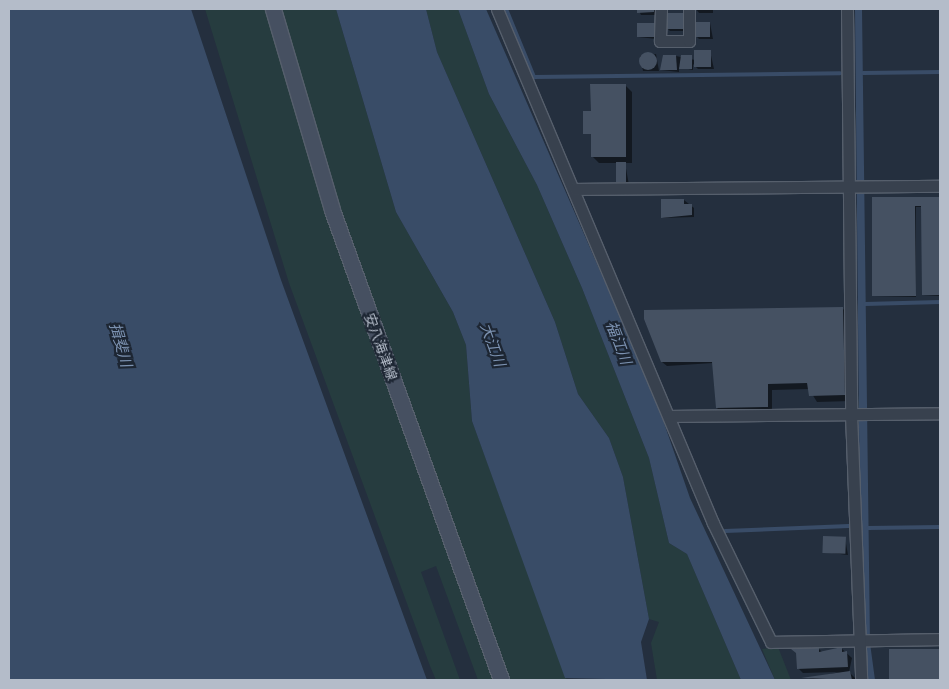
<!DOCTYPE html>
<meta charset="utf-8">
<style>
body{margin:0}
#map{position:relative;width:949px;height:689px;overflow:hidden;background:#242f3e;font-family:"Source Sans 3","Noto Sans JP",sans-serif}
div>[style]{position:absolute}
.green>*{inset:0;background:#263c3f}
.water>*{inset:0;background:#394c67}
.shadow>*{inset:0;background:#0007;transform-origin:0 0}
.stream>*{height:4px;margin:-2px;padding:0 2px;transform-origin:2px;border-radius:2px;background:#394c67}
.building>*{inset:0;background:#455162;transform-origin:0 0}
.round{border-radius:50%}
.roads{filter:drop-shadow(1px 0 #565f6c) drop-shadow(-1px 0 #565f6c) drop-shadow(0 1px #565f6c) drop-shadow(0 -1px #565f6c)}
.minor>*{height:11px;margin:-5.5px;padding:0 5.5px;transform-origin:5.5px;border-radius:5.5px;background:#38414e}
.secondary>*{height:15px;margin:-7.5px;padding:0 7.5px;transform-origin:7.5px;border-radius:7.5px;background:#465061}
span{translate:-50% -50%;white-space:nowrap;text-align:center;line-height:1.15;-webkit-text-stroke:4.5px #1d2633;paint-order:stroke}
.street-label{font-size:14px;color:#b4bcc9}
.water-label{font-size:15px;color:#7c92b1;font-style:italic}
.frame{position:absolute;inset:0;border:10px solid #b4bcc9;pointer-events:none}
</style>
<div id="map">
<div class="green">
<i style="clip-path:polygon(205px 9px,266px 9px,326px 211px,493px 680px,478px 680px,436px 566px,421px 572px,460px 680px,436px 680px,430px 666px,289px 283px)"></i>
<i style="clip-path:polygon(279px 9px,336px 9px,396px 212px,453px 312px,466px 345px,472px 421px,567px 680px,506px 680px,339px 208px)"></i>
<i style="clip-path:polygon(426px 9px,458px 9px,489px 94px,537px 185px,582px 288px,649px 458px,669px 543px,687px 554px,741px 680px,657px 680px,651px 643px,659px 622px,649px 619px,623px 477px,609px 438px,578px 394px,555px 322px,437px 52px)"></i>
<i style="clip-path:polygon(778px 647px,791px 680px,775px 680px,762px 649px)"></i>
</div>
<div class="water">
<i style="clip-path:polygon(9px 9px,191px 9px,281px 280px,427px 680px,9px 680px)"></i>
<i style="clip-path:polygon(336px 9px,426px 9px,437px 52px,555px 322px,578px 394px,609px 438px,623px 477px,649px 619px,641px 642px,647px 680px,565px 678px,472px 421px,466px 345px,453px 312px,396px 212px)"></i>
<i style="clip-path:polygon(458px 9px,486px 9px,655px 397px,690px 498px,775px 680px,741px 680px,687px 554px,669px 543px,649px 458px,582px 288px,537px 185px,489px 94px)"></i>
<i style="clip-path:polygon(855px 9px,862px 9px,870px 643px,875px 680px,867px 680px,861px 633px)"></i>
</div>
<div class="shadow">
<i style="clip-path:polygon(638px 9px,654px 9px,656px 15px,641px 15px)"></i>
<i style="clip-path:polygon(696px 9px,713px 9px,713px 13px,699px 13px)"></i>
<i style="clip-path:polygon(682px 14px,686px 31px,670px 31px,667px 28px)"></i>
<i style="clip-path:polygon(710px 23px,713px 39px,699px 39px,696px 36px)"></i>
<i style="clip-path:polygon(654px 24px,657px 39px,638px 37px)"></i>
<i style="clip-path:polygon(710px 51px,714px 69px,698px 69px,693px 64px,693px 70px,679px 67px,679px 72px,661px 70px,676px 56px,695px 60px)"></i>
<i style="clip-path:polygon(656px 54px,659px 71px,643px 71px,640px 56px)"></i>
<i style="clip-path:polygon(625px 85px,632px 92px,632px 163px,625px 163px,629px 185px,620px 185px,617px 163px,599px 163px,592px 156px,592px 134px,584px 133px,590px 112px)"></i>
<i style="clip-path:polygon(873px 198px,940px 198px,940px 296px,923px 295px,922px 207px,916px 207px,916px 297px,874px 296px)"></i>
<i style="clip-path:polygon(684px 200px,694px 208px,694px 217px,662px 218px)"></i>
<i style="clip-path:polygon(843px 309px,850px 315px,851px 401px,817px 402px,809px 389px,772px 390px,772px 412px,722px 413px,717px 408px,713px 363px,667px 366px,662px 362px)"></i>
<i style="clip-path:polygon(845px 538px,848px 555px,824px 552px)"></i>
<i style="clip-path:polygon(798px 648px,818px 648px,823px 653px,841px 648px,852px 658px,849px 672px,857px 680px,804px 680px,839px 672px,803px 673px,798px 668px)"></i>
<i style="left:891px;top:651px;width:49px;height:29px"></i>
</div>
<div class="stream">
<i style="left:506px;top:9px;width:74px;rotate:67.6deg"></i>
<i style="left:534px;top:77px;width:306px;rotate:-0.7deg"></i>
<i style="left:863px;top:73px;width:77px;rotate:-0.7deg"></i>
<i style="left:865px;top:304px;width:75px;rotate:-1.5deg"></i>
<i style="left:868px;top:528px;width:72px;rotate:-0.8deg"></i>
<i style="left:725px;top:531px;width:124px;rotate:-2.3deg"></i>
</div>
<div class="building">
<i style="clip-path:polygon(637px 9px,654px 9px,654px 12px,637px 13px)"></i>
<i style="left:665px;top:13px;width:18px;height:16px"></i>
<i style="left:695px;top:22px;width:15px;height:15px"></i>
<i style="left:655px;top:23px;width:14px;height:18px;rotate:90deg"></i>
<i style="left:694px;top:50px;width:17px;height:17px"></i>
<i class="round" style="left:639px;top:52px;width:18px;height:18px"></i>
<i style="clip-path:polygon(663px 55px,676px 55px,677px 70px,660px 70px)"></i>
<i style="clip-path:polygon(681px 55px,692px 55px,692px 69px,679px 69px)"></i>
<i style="clip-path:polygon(590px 84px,626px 84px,626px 157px,591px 157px,591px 134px,583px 134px,583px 111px,591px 111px)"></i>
<i style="left:616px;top:162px;width:10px;height:20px"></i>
<i style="clip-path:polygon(872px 197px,940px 197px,940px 295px,922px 295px,921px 206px,915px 206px,916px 296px,872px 296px)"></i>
<i style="clip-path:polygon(661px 199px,684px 199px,684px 204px,692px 204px,692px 215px,661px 218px)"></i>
<i style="clip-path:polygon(843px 307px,845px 395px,809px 396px,807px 383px,768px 384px,768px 407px,716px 408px,712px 362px,661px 362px,644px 319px,644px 310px)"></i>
<i style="left:823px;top:536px;width:23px;height:17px;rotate:2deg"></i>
<i style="clip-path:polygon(819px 646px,819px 652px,842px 647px,842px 652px,847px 651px,848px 667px,797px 669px,796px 653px,791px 649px)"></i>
<i style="left:940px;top:649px;width:31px;height:51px;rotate:90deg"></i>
<i style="clip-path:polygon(850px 671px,852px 680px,801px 678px)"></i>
</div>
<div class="roads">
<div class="minor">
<i style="left:497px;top:9px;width:558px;rotate:67.21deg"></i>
<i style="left:713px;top:523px;width:132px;rotate:64deg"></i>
<i style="left:771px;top:642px;width:169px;rotate:-1deg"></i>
<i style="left:661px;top:9px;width:32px;rotate:92deg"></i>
<i style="left:660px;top:41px;width:29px"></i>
<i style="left:689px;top:41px;width:32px;rotate:-90deg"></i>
<i style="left:847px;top:9px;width:405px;rotate:89.4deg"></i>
<i style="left:851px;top:414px;width:266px;rotate:87.8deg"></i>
<i style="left:575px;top:189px;width:365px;rotate:-0.5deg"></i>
<i style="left:671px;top:416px;width:269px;rotate:-0.6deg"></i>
</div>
<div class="secondary">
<i style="left:273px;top:9px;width:209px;rotate:73.6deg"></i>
<i style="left:332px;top:210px;width:499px;rotate:70.2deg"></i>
</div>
</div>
<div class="street-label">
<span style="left:380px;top:347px;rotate:70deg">安八海津線</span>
</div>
<div class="water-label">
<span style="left:618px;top:343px;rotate:69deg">福江川</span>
<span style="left:120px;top:345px;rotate:74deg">揖斐川</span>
<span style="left:492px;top:345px;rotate:70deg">大江川</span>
</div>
<div class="frame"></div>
</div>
